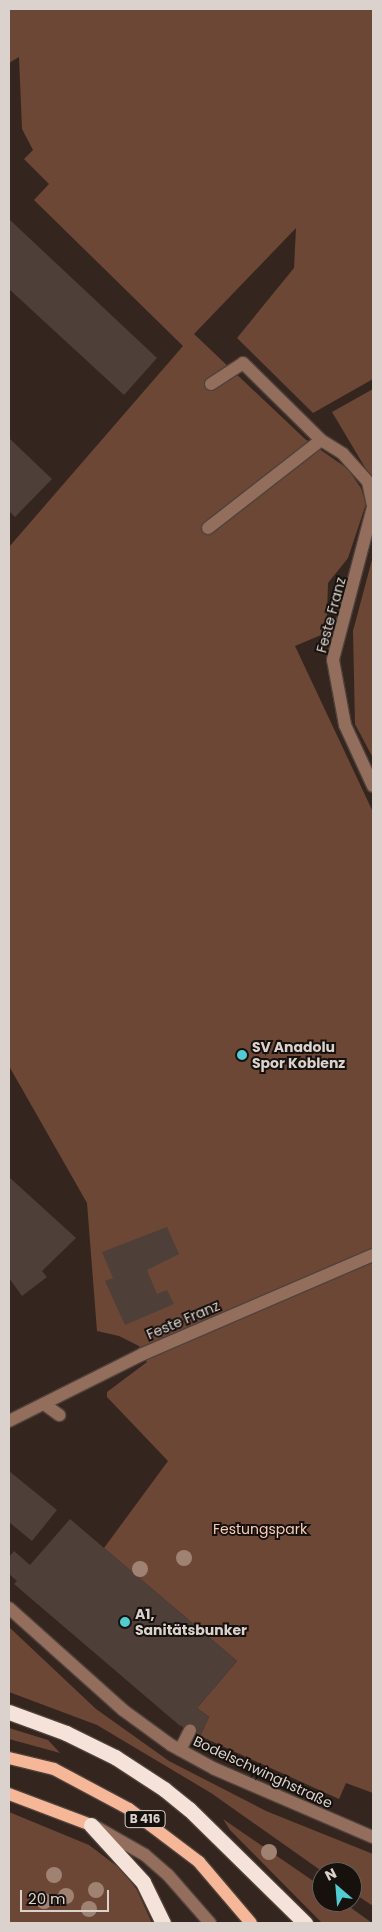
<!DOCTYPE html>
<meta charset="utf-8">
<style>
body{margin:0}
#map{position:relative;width:382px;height:1932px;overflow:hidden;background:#34261f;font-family:Poppins,sans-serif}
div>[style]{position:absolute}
.green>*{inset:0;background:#6c4735}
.building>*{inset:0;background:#4e3f38}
.roads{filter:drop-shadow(1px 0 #4f423b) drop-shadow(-1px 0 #4f423b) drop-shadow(0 1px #4f423b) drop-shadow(0 -1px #4f423b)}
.minor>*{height:12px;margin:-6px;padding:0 6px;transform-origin:6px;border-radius:6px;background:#946e5c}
.major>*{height:12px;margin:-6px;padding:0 6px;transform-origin:6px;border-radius:6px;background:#f6b798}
.highway>*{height:15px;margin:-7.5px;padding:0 7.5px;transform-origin:7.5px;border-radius:7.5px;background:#f5e2d8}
.trees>*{width:16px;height:16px;margin:-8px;border-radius:50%;background:#a08273}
.dots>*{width:14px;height:14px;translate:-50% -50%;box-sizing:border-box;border:2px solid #17110e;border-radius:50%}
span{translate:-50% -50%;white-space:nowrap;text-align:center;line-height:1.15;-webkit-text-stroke:4px #17110e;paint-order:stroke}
.shield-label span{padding:1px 4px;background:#17110e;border:1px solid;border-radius:4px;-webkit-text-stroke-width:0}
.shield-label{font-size:12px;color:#dbd2cd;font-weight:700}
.street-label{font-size:14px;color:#dbd2cd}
.poi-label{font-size:14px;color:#dbd2cd;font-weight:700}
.left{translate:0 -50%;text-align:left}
.park-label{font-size:14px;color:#f8cdb8}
.frame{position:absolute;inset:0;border:10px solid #dbd2cd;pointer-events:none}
.north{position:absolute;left:312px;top:1862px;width:50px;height:50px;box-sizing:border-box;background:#17110e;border:1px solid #655e5a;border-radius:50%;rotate:333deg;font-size:14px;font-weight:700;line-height:20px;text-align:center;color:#dbd2cd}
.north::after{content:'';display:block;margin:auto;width:18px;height:22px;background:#51ccd3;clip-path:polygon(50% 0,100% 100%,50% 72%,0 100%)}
.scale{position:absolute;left:20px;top:1890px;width:89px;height:22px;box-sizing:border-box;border:2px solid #dbd2cd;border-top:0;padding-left:6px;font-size:15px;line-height:18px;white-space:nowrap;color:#dbd2cd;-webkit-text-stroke:4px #17110e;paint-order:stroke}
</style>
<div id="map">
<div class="green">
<i style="clip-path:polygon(9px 9px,373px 9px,373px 379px,313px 413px,237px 338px,294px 268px,296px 228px,194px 334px,305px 439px,348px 469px,361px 488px,366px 504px,348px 558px,328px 583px,327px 615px,321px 635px,295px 646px,373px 812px,373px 1793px,346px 1783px,339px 1799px,200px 1736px,209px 1717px,197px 1708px,237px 1661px,104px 1548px,168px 1461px,107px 1397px,107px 1392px,147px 1362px,139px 1346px,119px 1336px,97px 1331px,87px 1203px,9px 1066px,9px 547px,183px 346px,34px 200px,49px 184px,24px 159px,33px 150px,22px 129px,19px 57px,9px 63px)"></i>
<i style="clip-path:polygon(373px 389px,373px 481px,332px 412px)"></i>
<i style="clip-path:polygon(373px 556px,373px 758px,355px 724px,353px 631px)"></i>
<i style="clip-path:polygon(9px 1627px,96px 1709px,169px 1761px,266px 1811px,373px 1854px,373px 1906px,352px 1892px,352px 1872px,323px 1872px,211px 1793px,97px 1725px,9px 1692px)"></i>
<i style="clip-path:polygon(9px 1728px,48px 1740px,60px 1753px,9px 1739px)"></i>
<i style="clip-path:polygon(9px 1812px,89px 1845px,122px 1870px,137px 1890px,152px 1923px,9px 1923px)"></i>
<i style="clip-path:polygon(223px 1819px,322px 1887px,322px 1902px,343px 1902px,372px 1923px,322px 1923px,230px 1830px)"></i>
</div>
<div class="building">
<i style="clip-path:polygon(9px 219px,157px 358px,124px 395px,9px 289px)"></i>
<i style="clip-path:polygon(9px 438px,52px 479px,15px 517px,9px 511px)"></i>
<i style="clip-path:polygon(9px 1177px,76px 1238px,42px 1271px,47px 1277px,22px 1296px,9px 1278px)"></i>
<i style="clip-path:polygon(167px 1227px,179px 1254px,147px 1270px,157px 1294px,167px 1290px,174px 1304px,125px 1325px,105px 1281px,113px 1278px,102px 1252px)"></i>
<i style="clip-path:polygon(9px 1471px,57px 1510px,32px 1541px,9px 1522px)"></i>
<i style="clip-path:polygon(70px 1519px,237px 1661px,197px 1708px,209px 1717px,200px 1736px,179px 1725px,14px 1584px,17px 1581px,9px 1574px,9px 1557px,14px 1551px,30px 1565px)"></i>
</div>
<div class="roads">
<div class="minor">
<i style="left:211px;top:384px;width:38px;rotate:-33deg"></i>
<i style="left:243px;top:363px;width:110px;rotate:44.6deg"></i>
<i style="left:321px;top:440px;width:26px;rotate:32deg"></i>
<i style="left:343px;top:454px;width:38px;rotate:48deg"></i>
<i style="left:368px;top:482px;width:25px;rotate:78deg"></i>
<i style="left:373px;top:507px;width:158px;rotate:104.7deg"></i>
<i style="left:333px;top:660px;width:66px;rotate:79.5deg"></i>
<i style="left:345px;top:725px;width:67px;rotate:65.3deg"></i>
<i style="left:208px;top:528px;width:143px;rotate:-37.9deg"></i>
<i style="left:44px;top:1404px;width:19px;rotate:36deg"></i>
<i style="left:9px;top:1421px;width:150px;rotate:-26.6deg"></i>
<i style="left:143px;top:1354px;width:250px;rotate:-23.3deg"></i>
<i style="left:9px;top:1608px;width:153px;rotate:41.8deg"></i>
<i style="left:123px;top:1710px;width:59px;rotate:36.1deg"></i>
<i style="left:171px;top:1745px;width:50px;rotate:28.6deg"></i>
<i style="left:215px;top:1769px;width:172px;rotate:23.3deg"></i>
<i style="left:180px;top:1750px;width:22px;rotate:-63deg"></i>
<i style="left:96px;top:1827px;width:56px;rotate:29.7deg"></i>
<i style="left:145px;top:1855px;width:30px;rotate:41deg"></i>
<i style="left:168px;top:1875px;width:64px;rotate:48.8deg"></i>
</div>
<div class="major">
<i style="left:9px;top:1758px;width:46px;rotate:13.7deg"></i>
<i style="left:54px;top:1769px;width:85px;rotate:28.1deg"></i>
<i style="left:129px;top:1809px;width:88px;rotate:37.1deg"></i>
<i style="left:199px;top:1862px;width:80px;rotate:49.6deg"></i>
<i style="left:9px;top:1794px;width:88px;rotate:20.7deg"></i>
</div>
<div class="highway">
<i style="left:9px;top:1712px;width:61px;rotate:20.2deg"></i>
<i style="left:66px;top:1733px;width:55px;rotate:26.1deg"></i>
<i style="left:115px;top:1757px;width:59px;rotate:33.1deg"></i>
<i style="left:164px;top:1789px;width:32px;rotate:39deg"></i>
<i style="left:189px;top:1809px;width:163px;rotate:44.5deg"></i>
<i style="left:91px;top:1825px;width:77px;rotate:47.6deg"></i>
<i style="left:143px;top:1882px;width:46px;rotate:64deg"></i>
</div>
</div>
<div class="trees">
<i style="left:184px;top:1558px"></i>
<i style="left:140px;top:1569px"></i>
<i style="left:269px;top:1852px"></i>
<i style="left:54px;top:1875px"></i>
<i style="left:96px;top:1890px"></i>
<i style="left:66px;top:1896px"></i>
<i style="left:44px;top:1901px"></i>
<i style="left:89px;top:1909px"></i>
</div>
<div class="dots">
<i style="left:242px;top:1055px;background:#51ccd3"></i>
<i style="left:125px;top:1622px;background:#51ccd3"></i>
</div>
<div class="shield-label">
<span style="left:145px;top:1819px">B 416</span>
</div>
<div class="street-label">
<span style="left:331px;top:615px;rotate:-75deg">Feste Franz</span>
<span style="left:183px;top:1320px;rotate:-23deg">Feste Franz</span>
<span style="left:263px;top:1772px;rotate:25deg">Bodelschwinghstraße</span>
</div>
<div class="poi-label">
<span class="left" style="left:252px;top:1055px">SV Anadolu<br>Spor Koblenz</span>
<span class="left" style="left:135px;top:1622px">A1,<br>Sanitätsbunker</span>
</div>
<div class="park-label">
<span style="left:260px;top:1529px">Festungspark</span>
</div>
<div class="frame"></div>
<div class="north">N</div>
<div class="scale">20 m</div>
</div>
